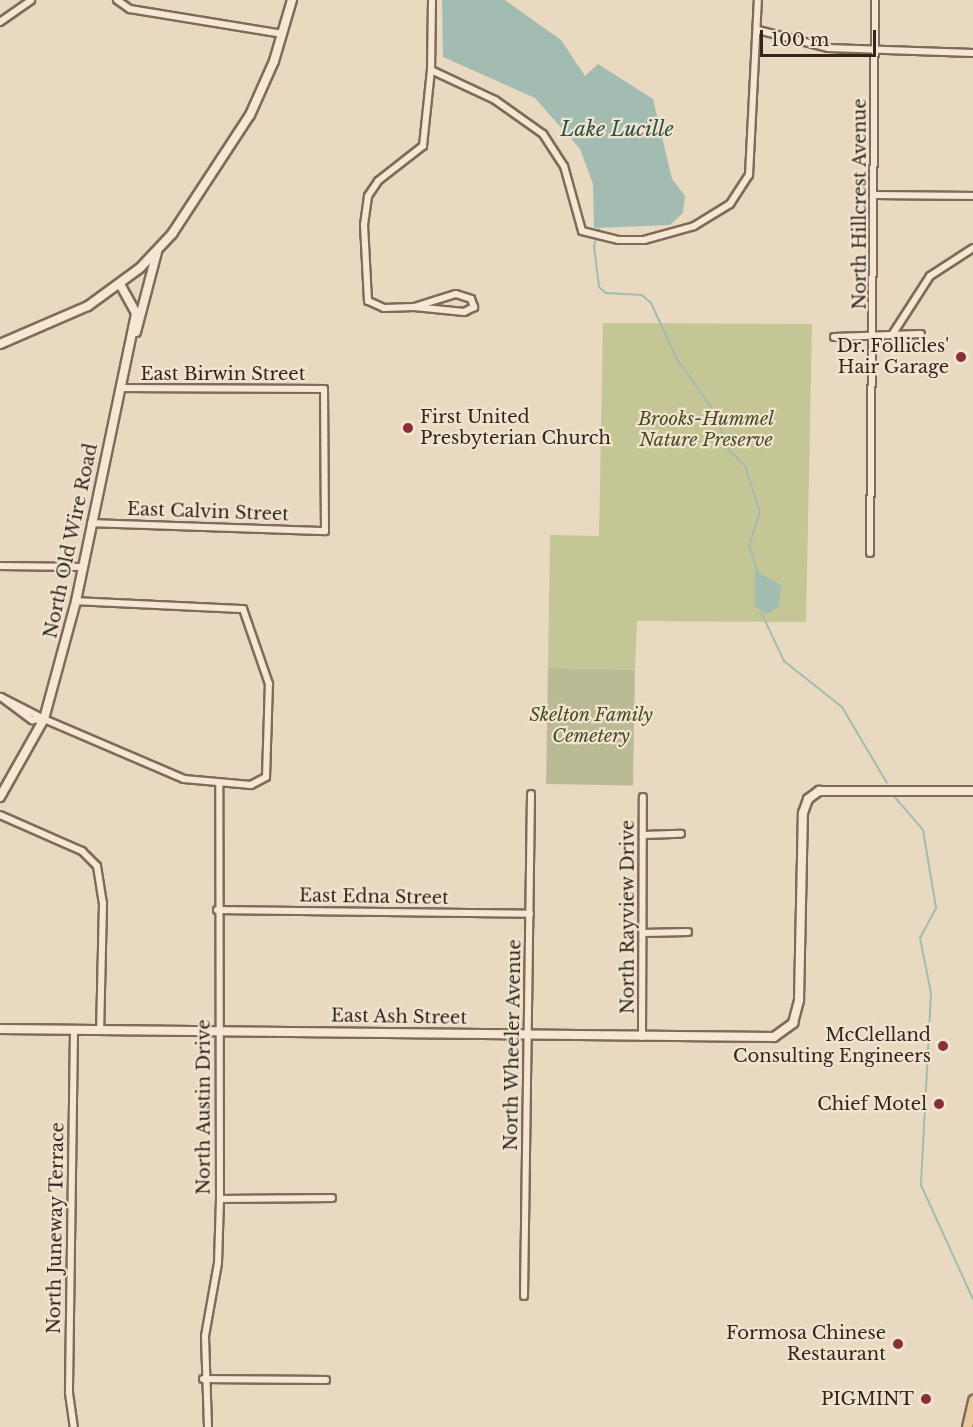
<!DOCTYPE html>
<style>
body{margin:0}
#map{position:relative;width:973px;height:1427px;overflow:hidden;background:#e9d9c0;font-family:"Libre Baskerville",serif}
div>[style]{position:absolute}
.green>*{inset:0;background:#c5c695}
.cemetery>*{inset:0;background:#babb94;transform-origin:0 0}
.water>*{inset:0;background:#a2bcb2}
.stream>*{height:2px;margin:-1px;padding:0 1px;transform-origin:1px;border-radius:1px;background:#a2bcb2}
.roads{filter:drop-shadow(2px 0 #806a5a) drop-shadow(-2px 0 #806a5a) drop-shadow(0 2px #806a5a) drop-shadow(0 -2px #806a5a)}
.street>*{height:6px;margin:-3px;padding:0 3px;transform-origin:3px;border-radius:3px;background:#f5e7d2}
.secondary>*{height:8px;margin:-4px;padding:0 4px;transform-origin:4px;border-radius:4px;background:#f5e7d2}
.primary>*{height:9px;margin:-4.5px;padding:0 4.5px;transform-origin:4.5px;border-radius:4.5px;background:#eac99a}
.dots>*{width:16px;height:16px;translate:-50% -50%;box-sizing:border-box;border:3px solid #f1e4cf;border-radius:50%}
span{translate:-50% -50%;white-space:nowrap;text-align:center;line-height:1.15;-webkit-text-stroke:4.5px #f1e4cf;paint-order:stroke}
.street-label{font-size:18px;color:#31251d}
.poi-label{font-size:18px;color:#31251d}
.right{translate:-100% -50%;text-align:right}
.left{translate:0 -50%;text-align:left}
.park-label{font-size:18px;color:#464c25;font-style:italic}
.water-label{font-size:20px;color:#2d504a;font-style:italic}
.scale{position:absolute;left:760px;top:30px;width:116px;height:27px;box-sizing:border-box;border:3px solid #31251d;border-top:0;padding-left:8px;font-size:18px;line-height:21px;white-space:nowrap;color:#31251d;-webkit-text-stroke:4px #f1e4cf;paint-order:stroke}
</style>
<div id="map">
<div class="green">
<i style="clip-path:polygon(603px 323px,812px 324px,806px 622px,637px 621px,635px 669px,548px 668px,550px 535px,599px 536px)"></i>
</div>
<div class="cemetery">
<i style="left:548px;top:668px;width:87px;height:116px;rotate:1deg"></i>
</div>
<div class="water">
<i style="clip-path:polygon(442px 0,505px 0,561px 40px,585px 76px,598px 64px,653px 99px,672px 179px,685px 196px,683px 213px,670px 225px,594px 228px,593px 184px,580px 149px,535px 98px,443px 57px)"></i>
<i style="clip-path:polygon(755px 571px,781px 585px,779px 606px,768px 614px,755px 607px)"></i>
</div>
<div class="stream">
<i style="left:599px;top:229px;width:18px;rotate:106deg"></i>
<i style="left:594px;top:246px;width:41px;rotate:83deg"></i>
<i style="left:599px;top:287px;width:9px;rotate:41deg"></i>
<i style="left:606px;top:293px;width:36px;rotate:3deg"></i>
<i style="left:642px;top:295px;width:12px;rotate:42deg"></i>
<i style="left:651px;top:303px;width:62px;rotate:65.1deg"></i>
<i style="left:677px;top:359px;width:67px;rotate:54.7deg"></i>
<i style="left:716px;top:414px;width:36px;rotate:72deg"></i>
<i style="left:727px;top:448px;width:25px;rotate:45deg"></i>
<i style="left:745px;top:466px;width:48px;rotate:71.9deg"></i>
<i style="left:760px;top:512px;width:35px;rotate:108deg"></i>
<i style="left:749px;top:545px;width:29px;rotate:72deg"></i>
<i style="left:762px;top:614px;width:52px;rotate:64.9deg"></i>
<i style="left:784px;top:661px;width:74px;rotate:38.4deg"></i>
<i style="left:842px;top:707px;width:88px;rotate:59.4deg"></i>
<i style="left:893px;top:795px;width:46px;rotate:49.4deg"></i>
<i style="left:923px;top:830px;width:79px;rotate:80.5deg"></i>
<i style="left:936px;top:908px;width:34px;rotate:118deg"></i>
<i style="left:920px;top:938px;width:56px;rotate:78.7deg"></i>
<i style="left:931px;top:993px;width:192px;rotate:93deg"></i>
<i style="left:921px;top:1185px;width:125px;rotate:65.5deg"></i>
</div>
<div class="roads">
<div class="street">
<i style="left:117px;top:0;width:16px;rotate:35deg"></i>
<i style="left:130px;top:9px;width:155px;rotate:9.3deg"></i>
<i style="left:432px;top:0;width:70px;rotate:90.8deg"></i>
<i style="left:431px;top:70px;width:71px;rotate:25.1deg"></i>
<i style="left:495px;top:100px;width:59px;rotate:35.3deg"></i>
<i style="left:543px;top:134px;width:38px;rotate:57deg"></i>
<i style="left:564px;top:166px;width:67px;rotate:74.5deg"></i>
<i style="left:582px;top:231px;width:37px;rotate:14deg"></i>
<i style="left:618px;top:240px;width:26px"></i>
<i style="left:644px;top:240px;width:52px;rotate:-15.6deg"></i>
<i style="left:694px;top:226px;width:42px;rotate:-31.4deg"></i>
<i style="left:730px;top:204px;width:35px;rotate:-57deg"></i>
<i style="left:749px;top:175px;width:175px;rotate:-87.1deg"></i>
<i style="left:0;top:22px;width:38px;rotate:-35deg"></i>
<i style="left:758px;top:30px;width:72px;rotate:14.4deg"></i>
<i style="left:828px;top:48px;width:145px;rotate:2deg"></i>
<i style="left:877px;top:195px;width:96px;rotate:0.6deg"></i>
<i style="left:456px;top:294px;width:16px;rotate:18deg"></i>
<i style="left:471px;top:299px;width:9px;rotate:69deg"></i>
<i style="left:474px;top:307px;width:11px;rotate:153deg"></i>
<i style="left:464px;top:312px;width:50px;rotate:-174.3deg"></i>
<i style="left:414px;top:307px;width:44px;rotate:-17.2deg"></i>
<i style="left:414px;top:307px;width:30px;rotate:178deg"></i>
<i style="left:384px;top:308px;width:17px;rotate:-156deg"></i>
<i style="left:368px;top:301px;width:76px;rotate:-93deg"></i>
<i style="left:364px;top:225px;width:29px;rotate:-82deg"></i>
<i style="left:368px;top:196px;width:18px;rotate:-56deg"></i>
<i style="left:378px;top:181px;width:57px;rotate:-37.9deg"></i>
<i style="left:423px;top:146px;width:76px;rotate:-84deg"></i>
<i style="left:892px;top:335px;width:70px;rotate:-57.2deg"></i>
<i style="left:930px;top:276px;width:51px;rotate:-33.1deg"></i>
<i style="left:834px;top:337px;width:87px;rotate:-2deg"></i>
<i style="left:91px;top:523px;width:234px;rotate:2deg"></i>
<i style="left:325px;top:531px;width:142px;rotate:-90.4deg"></i>
<i style="left:324px;top:389px;width:203px;rotate:-179.7deg"></i>
<i style="left:870px;top:553px;width:553px;rotate:-89.48deg"></i>
<i style="left:0;top:566px;width:83px;rotate:0.7deg"></i>
<i style="left:44px;top:719px;width:48px;rotate:-152.9deg"></i>
<i style="left:1px;top:697px;width:39px;rotate:37deg"></i>
<i style="left:32px;top:720px;width:12px;rotate:-5deg"></i>
<i style="left:44px;top:719px;width:152px;rotate:23.2deg"></i>
<i style="left:184px;top:779px;width:67px;rotate:5.1deg"></i>
<i style="left:251px;top:785px;width:17px;rotate:-28deg"></i>
<i style="left:266px;top:777px;width:93px;rotate:-88.2deg"></i>
<i style="left:269px;top:684px;width:79px;rotate:-109.1deg"></i>
<i style="left:243px;top:609px;width:167px;rotate:-177.3deg"></i>
<i style="left:0;top:815px;width:90px;rotate:23.7deg"></i>
<i style="left:82px;top:851px;width:21px;rotate:45deg"></i>
<i style="left:97px;top:866px;width:37px;rotate:81deg"></i>
<i style="left:103px;top:903px;width:128px;rotate:91.3deg"></i>
<i style="left:643px;top:835px;width:38px;rotate:-2deg"></i>
<i style="left:217px;top:910px;width:313px;rotate:0.7deg"></i>
<i style="left:643px;top:933px;width:45px;rotate:-1.3deg"></i>
<i style="left:74px;top:1030px;width:363px;rotate:90.8deg"></i>
<i style="left:69px;top:1393px;width:34px;rotate:82deg"></i>
<i style="left:642px;top:1037px;width:240px;rotate:-89.8deg"></i>
<i style="left:220px;top:1199px;width:112px;rotate:-0.5deg"></i>
<i style="left:524px;top:1296px;width:502px;rotate:-89.2deg"></i>
<i style="left:203px;top:1379px;width:123px;rotate:0.5deg"></i>
<i style="left:208px;top:1427px;width:91px;rotate:-91.9deg"></i>
<i style="left:205px;top:1336px;width:74px;rotate:-79.9deg"></i>
<i style="left:218px;top:1263px;width:64px;rotate:-88.2deg"></i>
<i style="left:220px;top:1199px;width:414px;rotate:-90.1deg"></i>
</div>
<div class="secondary">
<i style="left:136px;top:332px;width:83px;rotate:-75.3deg"></i>
<i style="left:0;top:344px;width:96px;rotate:-23.4deg"></i>
<i style="left:88px;top:306px;width:64px;rotate:-36.2deg"></i>
<i style="left:140px;top:268px;width:47px;rotate:-46.7deg"></i>
<i style="left:172px;top:234px;width:142px;rotate:-56.8deg"></i>
<i style="left:250px;top:115px;width:59px;rotate:-66deg"></i>
<i style="left:274px;top:61px;width:64px;rotate:-73.6deg"></i>
<i style="left:0;top:797px;width:90px;rotate:-60.6deg"></i>
<i style="left:44px;top:719px;width:122px;rotate:-74.8deg"></i>
<i style="left:76px;top:601px;width:294px;rotate:-78.2deg"></i>
<i style="left:136px;top:313px;width:33px;rotate:-119deg"></i>
<i style="left:0;top:1029px;width:774px;rotate:0.59deg"></i>
<i style="left:774px;top:1037px;width:24px;rotate:-36deg"></i>
<i style="left:793px;top:1023px;width:24px;rotate:-75deg"></i>
<i style="left:799px;top:1000px;width:187px;rotate:-88.8deg"></i>
<i style="left:803px;top:813px;width:15px;rotate:-70deg"></i>
<i style="left:808px;top:799px;width:14px;rotate:-36deg"></i>
<i style="left:819px;top:791px;width:154px"></i>
</div>
<div class="primary">
<i style="left:967px;top:1427px;width:28px;rotate:-77deg"></i>
</div>
</div>
<div class="dots">
<i style="left:961px;top:357px;background:#8a2f39"></i>
<i style="left:408px;top:428px;background:#8a2f39"></i>
<i style="left:943px;top:1046px;background:#8a2f39"></i>
<i style="left:939px;top:1104px;background:#8a2f39"></i>
<i style="left:898px;top:1344px;background:#8a2f39"></i>
<i style="left:926px;top:1399px;background:#8a2f39"></i>
</div>
<div class="street-label">
<span style="left:860px;top:204px;rotate:-90deg">North Hillcrest Avenue</span>
<span style="left:223px;top:374px">East Birwin Street</span>
<span style="left:208px;top:512px;rotate:2deg">East Calvin Street</span>
<span style="left:71px;top:541px;rotate:-78deg">North Old Wire Road</span>
<span style="left:374px;top:897px;rotate:1deg">East Edna Street</span>
<span style="left:628px;top:917px;rotate:-90deg">North Rayview Drive</span>
<span style="left:399px;top:1017px;rotate:1deg">East Ash Street</span>
<span style="left:513px;top:1045px;rotate:-89deg">North Wheeler Avenue</span>
<span style="left:204px;top:1107px;rotate:-90deg">North Austin Drive</span>
<span style="left:56px;top:1228px;rotate:-89deg">North Juneway Terrace</span>
</div>
<div class="poi-label">
<span class="right" style="left:949px;top:357px">Dr. Follicles'<br>Hair Garage</span>
<span class="left" style="left:420px;top:428px">First United<br>Presbyterian Church</span>
<span class="right" style="left:931px;top:1046px">McClelland<br>Consulting Engineers</span>
<span class="right" style="left:927px;top:1104px">Chief Motel</span>
<span class="right" style="left:886px;top:1344px">Formosa Chinese<br>Restaurant</span>
<span class="right" style="left:914px;top:1399px">PIGMINT</span>
</div>
<div class="park-label">
<span style="left:706px;top:430px">Brooks-Hummel<br>Nature Preserve</span>
<span style="left:591px;top:726px">Skelton Family<br>Cemetery</span>
</div>
<div class="water-label">
<span style="left:617px;top:129px">Lake Lucille</span>
</div>
<div class="scale">100 m</div>
</div>
